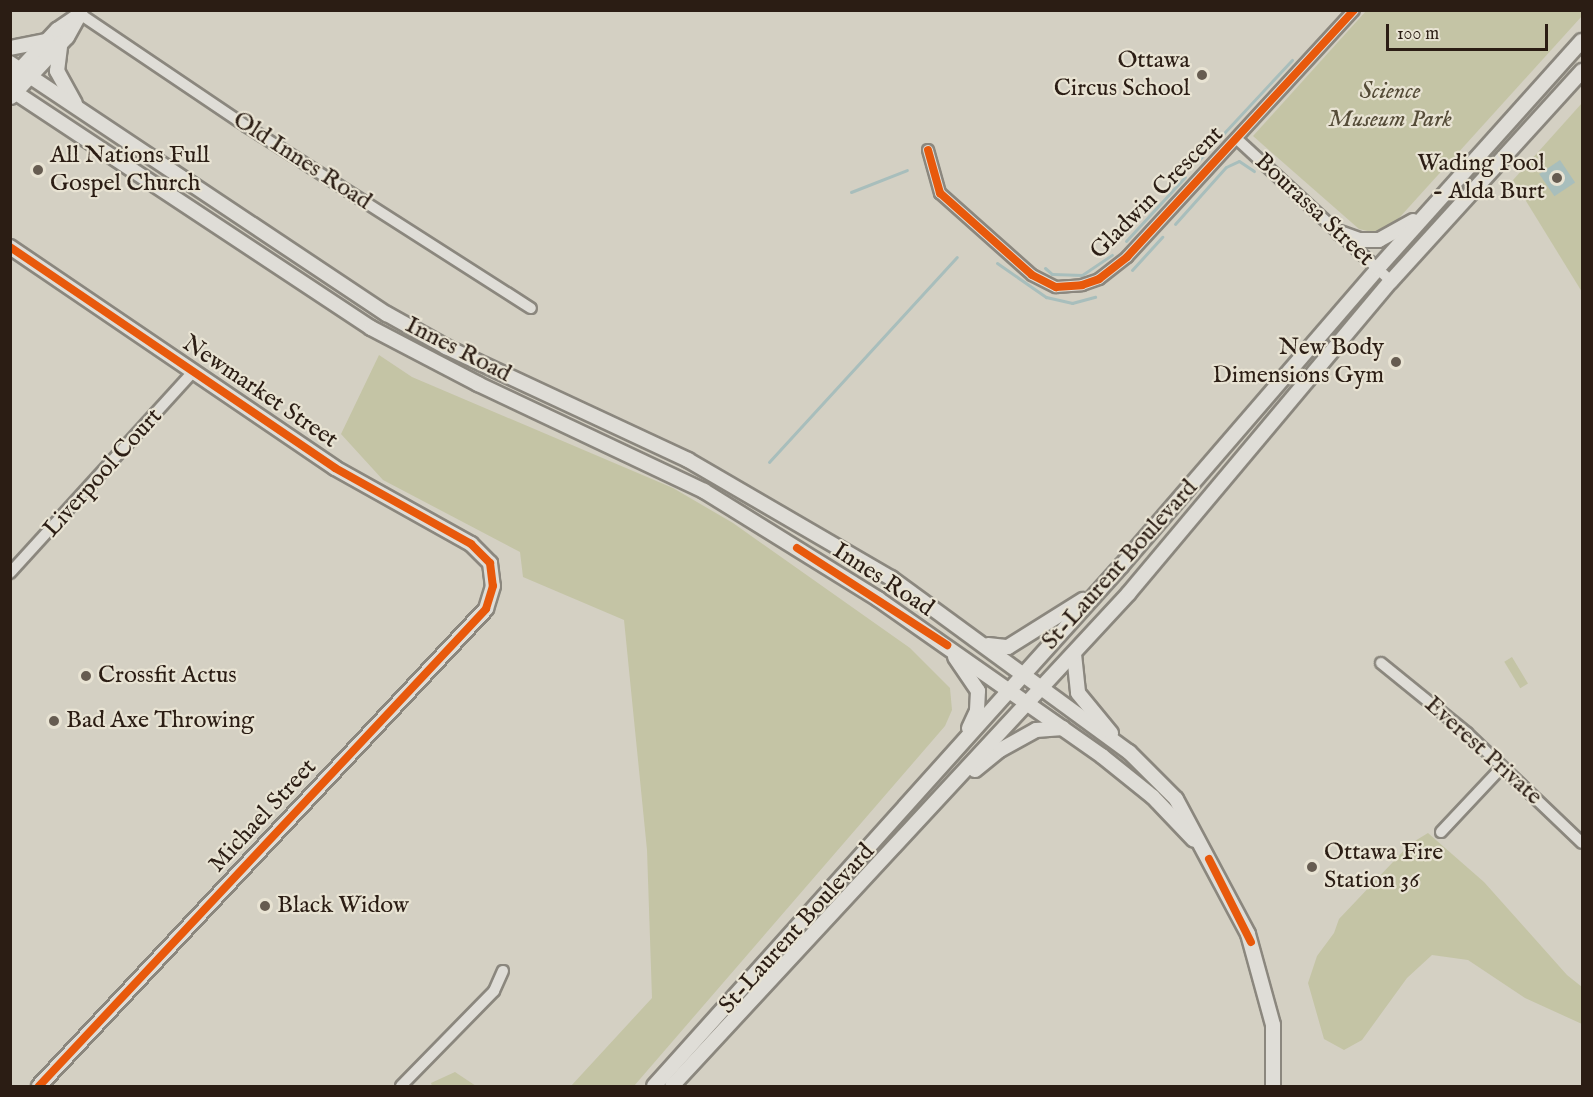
<!DOCTYPE html>
<style>
body{margin:0}
#map{position:relative;width:1593px;height:1097px;overflow:hidden;background:#d4d0c3;font-family:"IM FELL English",serif}
div>[style]{position:absolute}
.green>*{inset:0;background:#c4c4a5;transform-origin:0 0}
.water>*{inset:0;background:#a8bebc;transform-origin:0 0}
.stream>*{height:3px;margin:-1.5px;padding:0 1.5px;transform-origin:1.5px;border-radius:1.5px;background:#a8bebc}
.roads{filter:drop-shadow(2px 0 #8b877e) drop-shadow(-2px 0 #8b877e) drop-shadow(0 2px #8b877e) drop-shadow(0 -2px #8b877e)}
.street>*{height:10px;margin:-5px;padding:0 5px;transform-origin:5px;border-radius:5px;background:#dfddd7}
.secondary>*{height:14px;margin:-7px;padding:0 7px;transform-origin:7px;border-radius:7px;background:#dfddd7}
.cycleway>*{height:8px;margin:-4px;padding:0 4px;transform-origin:4px;border-radius:4px;background:#e8590c}
.dots>*{width:16px;height:16px;translate:-50% -50%;box-sizing:border-box;border:3px solid #e8e3d3;border-radius:50%}
span{translate:-50% -50%;white-space:nowrap;text-align:center;line-height:1.15;-webkit-text-stroke:4.5px #e8e3d3;paint-order:stroke}
.poi-label{font-size:24px;color:#2b1d14}
.right{translate:-100% -50%;text-align:right}
.left{translate:0 -50%;text-align:left}
.park-label{font-size:24px;color:#554c38;font-style:italic}
.street-label{font-size:24px;color:#2b1d14}
.frame{position:absolute;inset:0;border:12px solid #2b1d14;pointer-events:none}
.scale{position:absolute;left:1386px;top:24px;width:162px;height:27px;box-sizing:border-box;border:3px solid #2b1d14;border-top:0;padding-left:8px;font-size:18px;line-height:21px;white-space:nowrap;color:#2b1d14;-webkit-text-stroke:4px #e8e3d3;paint-order:stroke}
</style>
<div id="map">
<div class="green">
<i style="clip-path:polygon(1366px 11px,1582px 11px,1582px 16px,1390px 228px,1376px 233px,1359px 229px,1253px 136px)"></i>
<i style="clip-path:polygon(1582px 103px,1582px 292px,1513px 180px)"></i>
<i style="clip-path:polygon(379px 355px,412px 377px,673px 488px,733px 523px,910px 648px,950px 688px,952px 710px,945px 726px,634px 1086px,571px 1086px,652px 998px,647px 850px,624px 620px,523px 577px,520px 552px,383px 480px,341px 434px)"></i>
<i style="left:1512px;top:657px;width:31px;height:9px;rotate:59deg"></i>
<i style="clip-path:polygon(1428px 833px,1484px 882px,1567px 975px,1582px 987px,1582px 1024px,1525px 998px,1468px 960px,1432px 955px,1407px 978px,1362px 1040px,1344px 1050px,1324px 1039px,1308px 983px,1317px 956px,1334px 933px,1339px 919px,1410px 844px)"></i>
<i style="clip-path:polygon(455px 1072px,476px 1086px,432px 1086px,431px 1083px)"></i>
</div>
<div class="water">
<i style="left:1560px;top:160px;width:27px;height:25px;rotate:56deg"></i>
</div>
<div class="stream">
<i style="left:1198px;top:161px;width:138px;rotate:-47.1deg"></i>
<i style="left:851px;top:192px;width:60px;rotate:-21.4deg"></i>
<i style="left:1175px;top:224px;width:76px;rotate:-48.2deg"></i>
<i style="left:1226px;top:167px;width:14px;rotate:-25deg"></i>
<i style="left:1239px;top:161px;width:18px;rotate:34deg"></i>
<i style="left:1126px;top:241px;width:87px;rotate:-47.3deg"></i>
<i style="left:997px;top:263px;width:60px;rotate:34.8deg"></i>
<i style="left:1046px;top:297px;width:27px;rotate:13deg"></i>
<i style="left:1072px;top:303px;width:24px;rotate:-15deg"></i>
<i style="left:1045px;top:268px;width:9px;rotate:41deg"></i>
<i style="left:1052px;top:274px;width:30px;rotate:2deg"></i>
<i style="left:1082px;top:275px;width:36px;rotate:-34deg"></i>
<i style="left:1132px;top:270px;width:45px;rotate:-47.7deg"></i>
<i style="left:769px;top:462px;width:278px;rotate:-47.5deg"></i>
</div>
<div class="roads">
<div class="street">
<i style="left:83px;top:10px;width:5px;rotate:127deg"></i>
<i style="left:80px;top:14px;width:200px;rotate:34deg"></i>
<i style="left:246px;top:126px;width:338px;rotate:32.6deg"></i>
<i style="left:1237px;top:139px;width:209px;rotate:42.7deg"></i>
<i style="left:928px;top:150px;width:45px;rotate:74.4deg"></i>
<i style="left:940px;top:193px;width:123px;rotate:41.7deg"></i>
<i style="left:1032px;top:275px;width:27px;rotate:27deg"></i>
<i style="left:1056px;top:287px;width:26px;rotate:-4deg"></i>
<i style="left:1082px;top:285px;width:18px;rotate:-19deg"></i>
<i style="left:1099px;top:279px;width:36px;rotate:-38deg"></i>
<i style="left:1127px;top:257px;width:335px;rotate:-47.4deg"></i>
<i style="left:10px;top:573px;width:273px;rotate:-47.7deg"></i>
<i style="left:1381px;top:663px;width:111px;rotate:39.1deg"></i>
<i style="left:1467px;top:733px;width:159px;rotate:43.7deg"></i>
<i style="left:1441px;top:832px;width:89px;rotate:-46.8deg"></i>
<i style="left:401px;top:1086px;width:133px;rotate:-45.6deg"></i>
<i style="left:494px;top:991px;width:22px;rotate:-66deg"></i>
</div>
<div class="secondary">
<i style="left:60px;top:47px;width:24px;rotate:97deg"></i>
<i style="left:57px;top:71px;width:37px;rotate:61deg"></i>
<i style="left:10px;top:48px;width:37px;rotate:-11deg"></i>
<i style="left:10px;top:63px;width:453px;rotate:33.7deg"></i>
<i style="left:387px;top:314px;width:68px;rotate:29.2deg"></i>
<i style="left:446px;top:347px;width:267px;rotate:25deg"></i>
<i style="left:688px;top:460px;width:235px;rotate:30.2deg"></i>
<i style="left:891px;top:578px;width:295px;rotate:36.2deg"></i>
<i style="left:1129px;top:752px;width:66px;rotate:45deg"></i>
<i style="left:1176px;top:799px;width:153px;rotate:61.9deg"></i>
<i style="left:1248px;top:934px;width:94px;rotate:74.6deg"></i>
<i style="left:1273px;top:1025px;width:61px;rotate:90deg"></i>
<i style="left:10px;top:80px;width:69px;rotate:-46.8deg"></i>
<i style="left:57px;top:30px;width:23px;rotate:-34deg"></i>
<i style="left:10px;top:89px;width:433px;rotate:33.5deg"></i>
<i style="left:371px;top:328px;width:121px;rotate:27.6deg"></i>
<i style="left:478px;top:384px;width:250px;rotate:25.3deg"></i>
<i style="left:704px;top:491px;width:205px;rotate:31.8deg"></i>
<i style="left:878px;top:599px;width:274px;rotate:35deg"></i>
<i style="left:1102px;top:756px;width:65px;rotate:38.8deg"></i>
<i style="left:1153px;top:797px;width:59px;rotate:46.4deg"></i>
<i style="left:11px;top:97px;width:82px;rotate:-47deg"></i>
<i style="left:67px;top:37px;width:26px;rotate:-61deg"></i>
<i style="left:1340px;top:233px;width:20px;rotate:20deg"></i>
<i style="left:1359px;top:240px;width:20px"></i>
<i style="left:1379px;top:240px;width:39px;rotate:-29deg"></i>
<i style="left:10px;top:247px;width:393px;rotate:34.2deg"></i>
<i style="left:335px;top:468px;width:156px;rotate:29.2deg"></i>
<i style="left:471px;top:544px;width:27px;rotate:45deg"></i>
<i style="left:490px;top:563px;width:23px;rotate:83deg"></i>
<i style="left:493px;top:586px;width:24px;rotate:107deg"></i>
<i style="left:486px;top:609px;width:654px;rotate:133.14deg"></i>
<i style="left:988px;top:645px;width:20px;rotate:6deg"></i>
<i style="left:1008px;top:647px;width:89px;rotate:-32.1deg"></i>
<i style="left:1074px;top:654px;width:39px;rotate:84deg"></i>
<i style="left:1078px;top:693px;width:52px;rotate:50.5deg"></i>
<i style="left:955px;top:657px;width:41px;rotate:55.9deg"></i>
<i style="left:978px;top:691px;width:20px;rotate:93deg"></i>
<i style="left:977px;top:711px;width:19px;rotate:115deg"></i>
<i style="left:975px;top:770px;width:32px;rotate:-39deg"></i>
<i style="left:1000px;top:750px;width:41px;rotate:-29.1deg"></i>
<i style="left:1036px;top:730px;width:27px;rotate:-4deg"></i>
<i style="left:654px;top:1086px;width:700px;rotate:-48.07deg"></i>
<i style="left:1122px;top:565px;width:392px;rotate:-49.2deg"></i>
<i style="left:1378px;top:268px;width:305px;rotate:-48.1deg"></i>
<i style="left:672px;top:1086px;width:672px;rotate:-47.17deg"></i>
<i style="left:1129px;top:593px;width:407px;rotate:-50deg"></i>
<i style="left:1391px;top:281px;width:284px;rotate:-47.7deg"></i>
</div>
</div>
<div class="cycleway">
<i style="left:928px;top:150px;width:45px;rotate:74.4deg"></i>
<i style="left:940px;top:193px;width:123px;rotate:41.7deg"></i>
<i style="left:1032px;top:275px;width:27px;rotate:27deg"></i>
<i style="left:1056px;top:287px;width:26px;rotate:-4deg"></i>
<i style="left:1082px;top:285px;width:18px;rotate:-19deg"></i>
<i style="left:1099px;top:279px;width:36px;rotate:-38deg"></i>
<i style="left:1127px;top:257px;width:335px;rotate:-47.4deg"></i>
<i style="left:10px;top:247px;width:393px;rotate:34.2deg"></i>
<i style="left:335px;top:468px;width:156px;rotate:29.2deg"></i>
<i style="left:471px;top:544px;width:27px;rotate:45deg"></i>
<i style="left:490px;top:563px;width:23px;rotate:83deg"></i>
<i style="left:493px;top:586px;width:24px;rotate:107deg"></i>
<i style="left:486px;top:609px;width:654px;rotate:133.14deg"></i>
<i style="left:797px;top:548px;width:179px;rotate:32.9deg"></i>
<i style="left:1209px;top:859px;width:93px;rotate:63.2deg"></i>
</div>
<div class="dots">
<i style="left:1202px;top:75px;background:#665c51"></i>
<i style="left:38px;top:170px;background:#665c51"></i>
<i style="left:1557px;top:178px;background:#665c51"></i>
<i style="left:1396px;top:362px;background:#665c51"></i>
<i style="left:86px;top:676px;background:#665c51"></i>
<i style="left:54px;top:721px;background:#665c51"></i>
<i style="left:1312px;top:867px;background:#665c51"></i>
<i style="left:265px;top:906px;background:#665c51"></i>
</div>
<div class="poi-label">
<span class="right" style="left:1190px;top:75px">Ottawa<br>Circus School</span>
<span class="left" style="left:50px;top:170px">All Nations Full<br>Gospel Church</span>
<span class="right" style="left:1545px;top:178px">Wading Pool<br>- Alda Burt</span>
<span class="right" style="left:1384px;top:362px">New Body<br>Dimensions Gym</span>
<span class="left" style="left:98px;top:676px">Crossfit Actus</span>
<span class="left" style="left:66px;top:721px">Bad Axe Throwing</span>
<span class="left" style="left:1324px;top:867px">Ottawa Fire<br>Station 36</span>
<span class="left" style="left:277px;top:906px">Black Widow</span>
</div>
<div class="park-label">
<span style="left:1390px;top:106px">Science<br>Museum Park</span>
</div>
<div class="street-label">
<span style="left:302px;top:161px;rotate:33deg">Old Innes Road</span>
<span style="left:1157px;top:193px;rotate:-45deg">Gladwin Crescent</span>
<span style="left:1314px;top:210px;rotate:43deg">Bourassa Street</span>
<span style="left:458px;top:350px;rotate:27deg">Innes Road</span>
<span style="left:260px;top:392px;rotate:34deg">Newmarket Street</span>
<span style="left:103px;top:473px;rotate:-48deg">Liverpool Court</span>
<span style="left:1120px;top:565px;rotate:-48deg">St-Laurent Boulevard</span>
<span style="left:883px;top:580px;rotate:33deg">Innes Road</span>
<span style="left:1483px;top:751px;rotate:42deg">Everest Private</span>
<span style="left:263px;top:816px;rotate:-47deg">Michael Street</span>
<span style="left:797px;top:929px;rotate:-48deg">St-Laurent Boulevard</span>
</div>
<div class="frame"></div>
<div class="scale">100 m</div>
</div>
